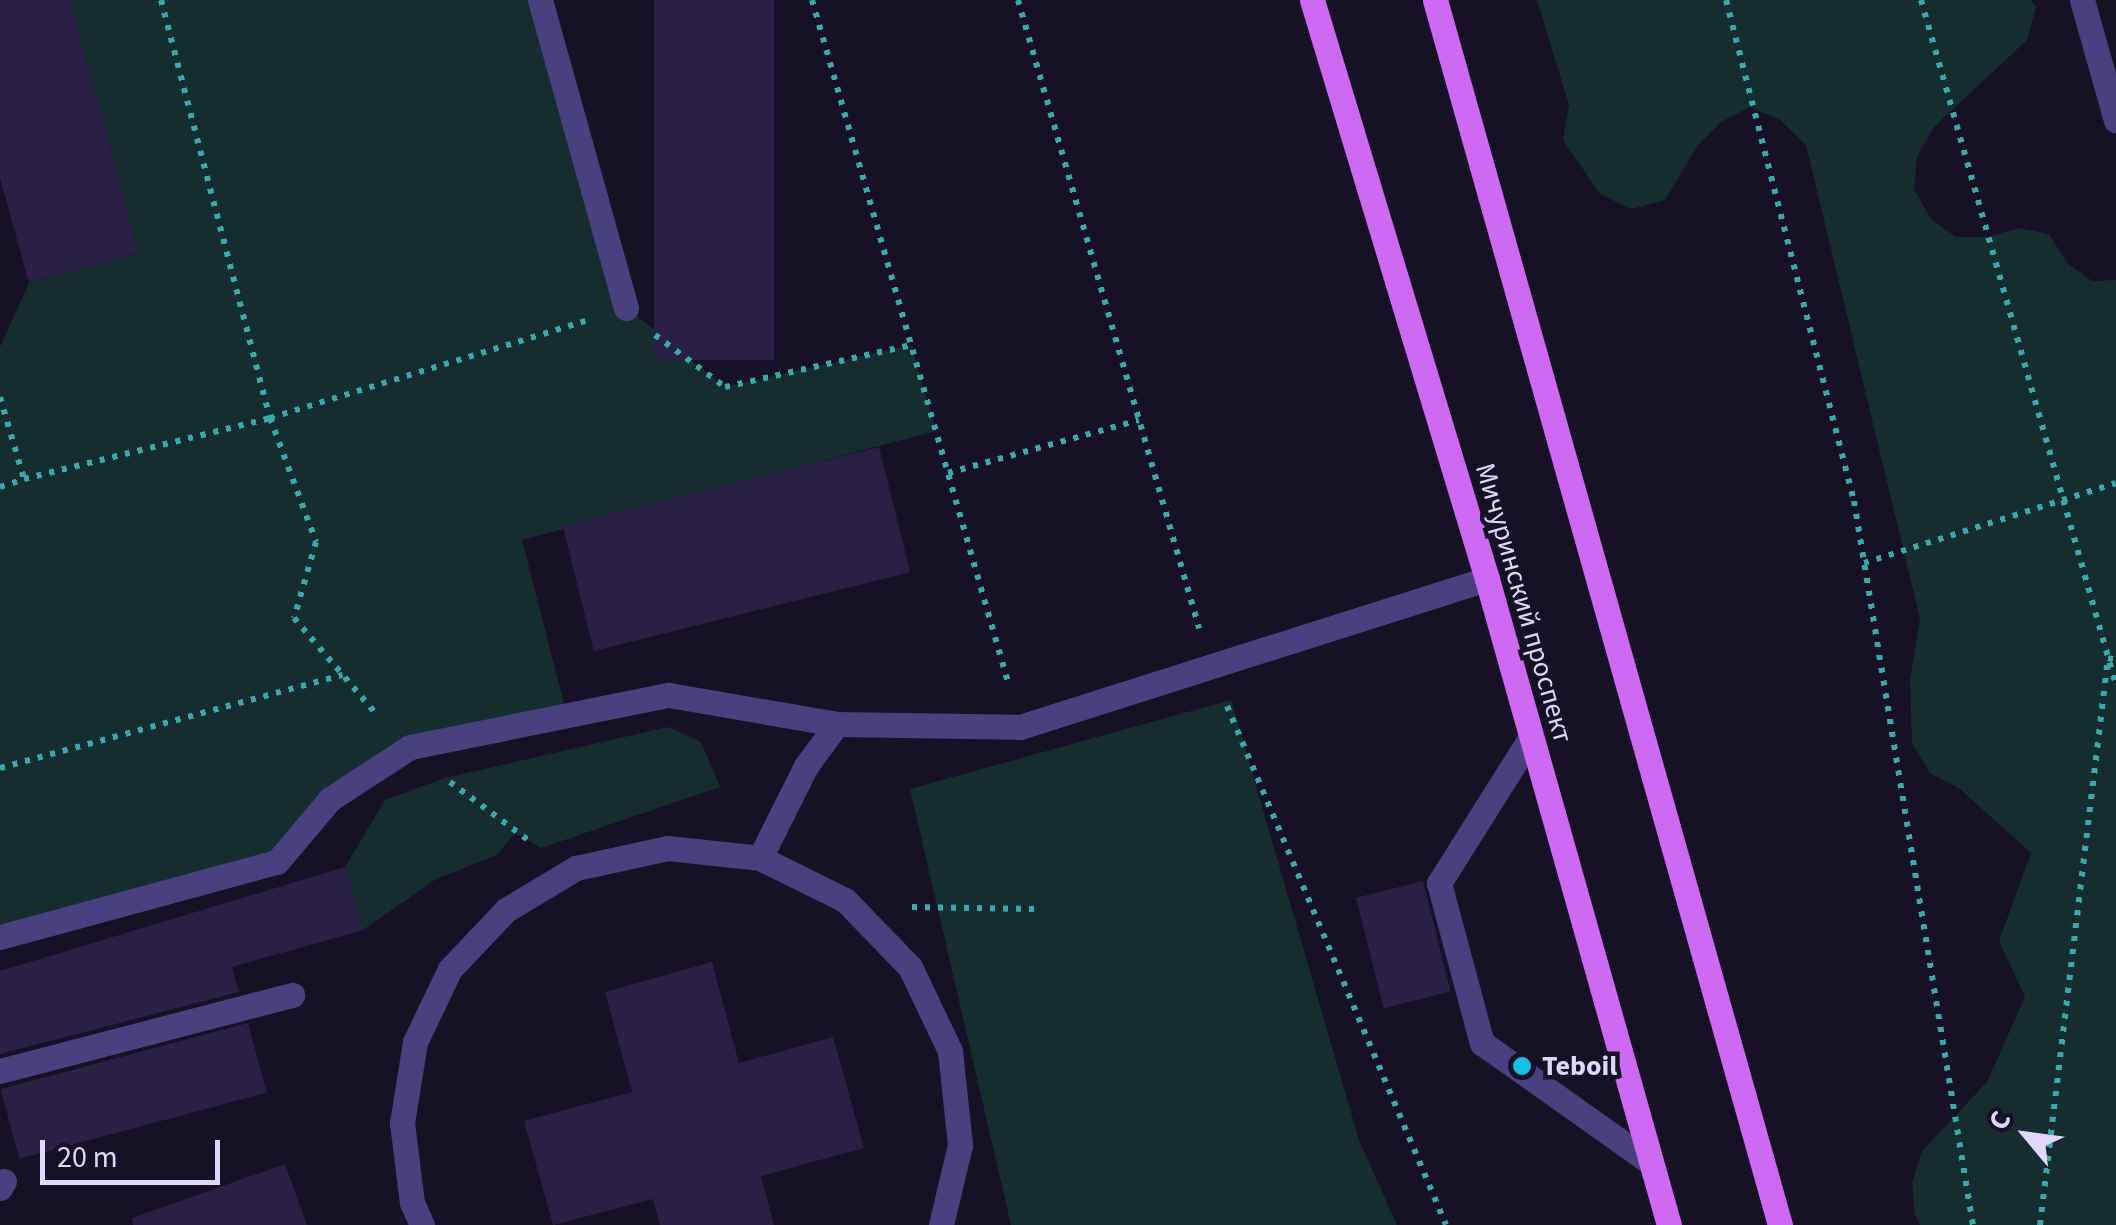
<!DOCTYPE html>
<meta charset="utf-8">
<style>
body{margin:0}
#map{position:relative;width:2116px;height:1225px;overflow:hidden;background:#171125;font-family:"Source Sans 3",sans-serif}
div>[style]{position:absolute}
.green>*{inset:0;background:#152d2e}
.building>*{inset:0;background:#2a1f44;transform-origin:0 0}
.path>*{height:6px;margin-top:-3px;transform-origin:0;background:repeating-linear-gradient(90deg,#3aa9ae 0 5px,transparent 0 13px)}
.minor>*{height:25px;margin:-12.5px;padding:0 12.5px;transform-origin:12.5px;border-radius:12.5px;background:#494080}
.major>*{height:25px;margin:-12.5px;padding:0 12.5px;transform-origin:12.5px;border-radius:12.5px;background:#cd69f2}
.dots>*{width:28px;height:28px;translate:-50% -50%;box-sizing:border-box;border:5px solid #171125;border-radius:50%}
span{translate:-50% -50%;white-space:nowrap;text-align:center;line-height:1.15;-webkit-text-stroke:9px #171125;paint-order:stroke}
.street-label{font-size:28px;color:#e0d8fc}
.poi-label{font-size:28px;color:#e0d8fc;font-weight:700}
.left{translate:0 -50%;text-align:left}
.north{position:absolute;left:1976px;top:1085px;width:100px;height:100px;-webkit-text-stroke:8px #171125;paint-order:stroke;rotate:299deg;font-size:28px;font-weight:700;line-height:40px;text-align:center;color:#e0d8fc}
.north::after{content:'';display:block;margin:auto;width:35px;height:45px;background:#e0d8fc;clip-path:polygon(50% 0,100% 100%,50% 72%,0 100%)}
.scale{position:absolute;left:40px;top:1140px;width:180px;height:45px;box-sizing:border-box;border:5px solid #e0d8fc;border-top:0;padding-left:12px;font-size:30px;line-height:35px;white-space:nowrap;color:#e0d8fc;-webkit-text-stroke:8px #171125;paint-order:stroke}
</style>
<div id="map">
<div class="green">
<i style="clip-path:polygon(70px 0,540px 0,627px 308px,725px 387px,911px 345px,936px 431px,522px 540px,567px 715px,410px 747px,330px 799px,277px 862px,0 937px,0 347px,29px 283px,139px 253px)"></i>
<i style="clip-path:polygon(1537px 0,2031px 0,2036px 7px,2027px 40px,1935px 126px,1917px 156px,1914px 189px,1931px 219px,1956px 237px,1988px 237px,2019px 228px,2049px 234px,2067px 263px,2092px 281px,2116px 280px,2116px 1225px,1920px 1225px,1915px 1215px,1912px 1183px,1922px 1151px,1987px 1082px,2025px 997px,1999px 941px,2031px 853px,1960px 789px,1930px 773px,1912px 743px,1910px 680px,1920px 619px,1806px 145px,1780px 120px,1750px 107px,1721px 122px,1698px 145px,1665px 200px,1631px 209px,1600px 194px,1563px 140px,1569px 105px)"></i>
<i style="clip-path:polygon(1231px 700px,1359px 1140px,1397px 1225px,1011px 1225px,910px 789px)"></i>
<i style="clip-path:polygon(668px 727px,701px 742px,720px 787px,541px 848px,515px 833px,497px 855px,436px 879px,363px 930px,345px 867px,385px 800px,445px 778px)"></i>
</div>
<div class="building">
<i style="clip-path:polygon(0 0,70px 0,139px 253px,29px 283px,0 178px)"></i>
<i style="left:654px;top:0;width:120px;height:360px"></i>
<i style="left:879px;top:447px;width:129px;height:326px;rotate:76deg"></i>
<i style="clip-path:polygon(345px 867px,363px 930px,232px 967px,239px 992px,0 1054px,0 971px)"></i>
<i style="left:1423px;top:881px;width:114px;height:69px;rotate:76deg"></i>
<i style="clip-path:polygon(712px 962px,739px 1063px,833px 1037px,864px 1148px,761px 1176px,774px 1225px,660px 1225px,653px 1199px,553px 1225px,524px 1121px,632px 1092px,605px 992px)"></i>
<i style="left:248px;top:1023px;width:72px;height:256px;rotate:75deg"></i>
<i style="clip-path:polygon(285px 1164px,307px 1225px,133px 1225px,132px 1218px)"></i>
</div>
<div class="path">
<i style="left:161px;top:0;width:432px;rotate:75.4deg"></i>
<i style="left:270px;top:418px;width:330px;rotate:-17.1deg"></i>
<i style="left:812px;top:0;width:710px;rotate:73.97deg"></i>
<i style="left:1018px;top:0;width:654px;rotate:73.92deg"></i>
<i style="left:1726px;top:0;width:517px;rotate:75.67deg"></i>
<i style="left:1854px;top:501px;width:734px;rotate:80.67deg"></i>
<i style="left:1921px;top:0;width:712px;rotate:74.11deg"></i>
<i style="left:655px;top:335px;width:87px;rotate:36.6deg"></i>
<i style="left:725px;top:387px;width:191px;rotate:-12.7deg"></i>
<i style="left:0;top:397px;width:85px;rotate:73.7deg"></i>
<i style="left:24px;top:479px;width:253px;rotate:-13.9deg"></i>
<i style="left:270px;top:418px;width:132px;rotate:69.6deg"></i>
<i style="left:316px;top:542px;width:79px;rotate:106.1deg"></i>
<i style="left:294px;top:618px;width:129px;rotate:49.4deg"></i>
<i style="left:948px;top:473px;width:198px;rotate:-15.5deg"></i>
<i style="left:0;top:487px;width:25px;rotate:-18deg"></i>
<i style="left:1864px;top:563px;width:264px;rotate:-17.6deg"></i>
<i style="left:1227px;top:706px;width:563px;rotate:67.12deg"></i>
<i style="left:0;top:768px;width:355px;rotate:-15.2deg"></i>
<i style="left:450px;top:782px;width:102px;rotate:36.6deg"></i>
<i style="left:912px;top:907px;width:124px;rotate:0.9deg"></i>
<i style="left:2040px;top:1225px;width:571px;rotate:-83.16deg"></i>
<i style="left:2108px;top:658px;width:8px;rotate:14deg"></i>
</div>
<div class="minor">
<i style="left:540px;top:0;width:320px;rotate:74.4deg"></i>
<i style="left:2082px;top:0;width:125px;rotate:74.2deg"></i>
<i style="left:1531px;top:737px;width:173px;rotate:122.2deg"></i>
<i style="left:1439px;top:883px;width:166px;rotate:75deg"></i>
<i style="left:1482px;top:1043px;width:207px;rotate:35.4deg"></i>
<i style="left:760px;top:858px;width:103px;rotate:-63.4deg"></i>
<i style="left:806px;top:766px;width:52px;rotate:-53.6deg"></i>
<i style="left:837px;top:724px;width:183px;rotate:0.9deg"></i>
<i style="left:1020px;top:727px;width:490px;rotate:-17.6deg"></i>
<i style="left:0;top:937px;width:287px;rotate:-15.2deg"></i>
<i style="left:277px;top:862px;width:82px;rotate:-49.9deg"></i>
<i style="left:330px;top:799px;width:95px;rotate:-33deg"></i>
<i style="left:410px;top:747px;width:264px;rotate:-11.4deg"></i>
<i style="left:669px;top:695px;width:170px;rotate:9.8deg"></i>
<i style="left:0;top:1071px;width:302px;rotate:-14.6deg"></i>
<i style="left:0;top:1188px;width:8px;rotate:-60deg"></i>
<i style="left:422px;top:1225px;width:24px;rotate:-114deg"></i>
<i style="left:412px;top:1203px;width:81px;rotate:-97.1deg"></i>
<i style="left:402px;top:1123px;width:82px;rotate:-80.9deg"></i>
<i style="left:415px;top:1042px;width:81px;rotate:-64.4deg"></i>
<i style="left:450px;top:969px;width:81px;rotate:-46.5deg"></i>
<i style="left:506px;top:910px;width:82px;rotate:-31deg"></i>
<i style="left:576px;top:868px;width:94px;rotate:-12.3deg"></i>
<i style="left:668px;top:848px;width:93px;rotate:6.2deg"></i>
<i style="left:760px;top:858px;width:95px;rotate:26.3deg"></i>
<i style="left:845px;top:900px;width:93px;rotate:45.9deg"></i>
<i style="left:910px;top:967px;width:93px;rotate:64.5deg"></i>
<i style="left:950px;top:1051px;width:95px;rotate:83.9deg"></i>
<i style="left:960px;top:1145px;width:82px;rotate:103.4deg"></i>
</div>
<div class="major">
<i style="left:1312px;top:0;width:605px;rotate:73.18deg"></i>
<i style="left:1487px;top:579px;width:671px;rotate:74.27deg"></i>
<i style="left:1435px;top:0;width:1273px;rotate:74.27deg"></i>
</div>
<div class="dots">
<i style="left:1522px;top:1066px;background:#15bfeb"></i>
</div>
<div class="street-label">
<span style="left:1524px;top:603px;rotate:74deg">Мичуринский проспект</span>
</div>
<div class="poi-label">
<span class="left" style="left:1542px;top:1066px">Teboil</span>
</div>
<div class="north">С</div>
<div class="scale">20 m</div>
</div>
